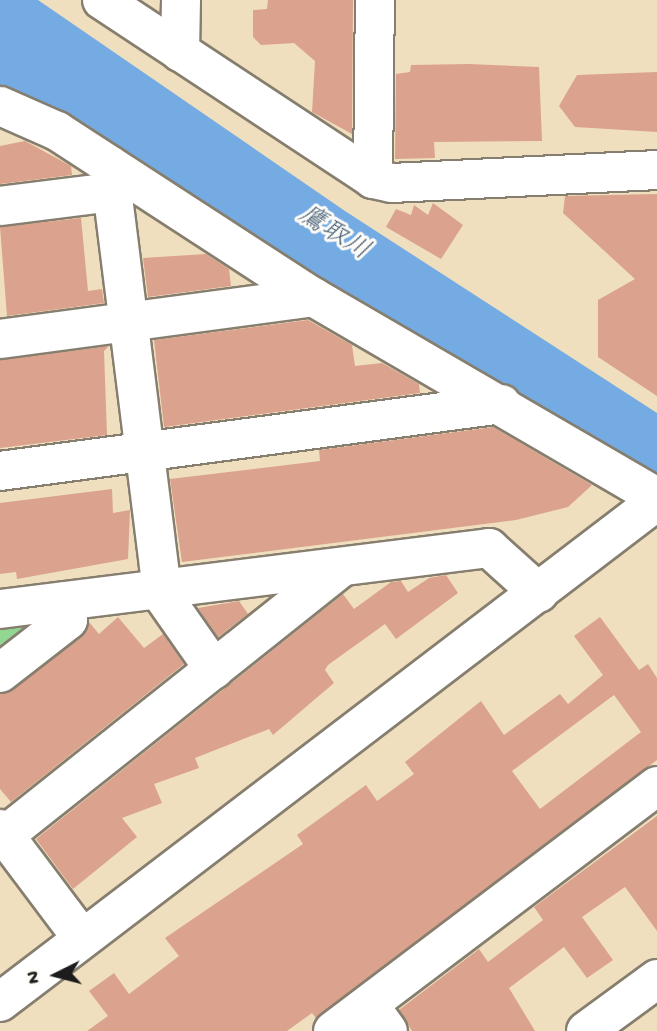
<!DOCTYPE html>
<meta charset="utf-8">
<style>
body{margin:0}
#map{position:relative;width:657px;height:1031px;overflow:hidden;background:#efdfbf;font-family:"Gochi Hand","Klee One",sans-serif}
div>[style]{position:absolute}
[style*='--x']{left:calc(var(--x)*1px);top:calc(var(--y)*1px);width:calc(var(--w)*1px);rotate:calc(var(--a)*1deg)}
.green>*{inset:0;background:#91d791}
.water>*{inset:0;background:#75abe3}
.building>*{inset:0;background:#dba28e}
.roads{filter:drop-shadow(2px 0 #867e6e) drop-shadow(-2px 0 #867e6e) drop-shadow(0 2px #867e6e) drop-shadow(0 -2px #867e6e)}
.minor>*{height:38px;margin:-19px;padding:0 19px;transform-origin:19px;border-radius:19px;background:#fff}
span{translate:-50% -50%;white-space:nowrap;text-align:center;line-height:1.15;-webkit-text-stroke:6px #fdfcf7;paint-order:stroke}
.water-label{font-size:26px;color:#445c76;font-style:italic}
.north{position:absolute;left:21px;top:940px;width:70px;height:70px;-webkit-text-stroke:5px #fdfcf7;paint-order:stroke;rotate:264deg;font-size:19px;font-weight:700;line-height:28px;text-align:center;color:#1c1c1c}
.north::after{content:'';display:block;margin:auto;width:24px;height:32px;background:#1c1c1c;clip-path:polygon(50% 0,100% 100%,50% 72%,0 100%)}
</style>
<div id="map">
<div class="green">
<div style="clip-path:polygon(64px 601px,0 657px,0 609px)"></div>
</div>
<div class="water">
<div style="clip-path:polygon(0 0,38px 0,345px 211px,657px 413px,657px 482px,0 90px)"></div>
</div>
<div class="building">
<div style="clip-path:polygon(268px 0,353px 0,352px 134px,312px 112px,315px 61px,294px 43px,261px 45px,253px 37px,253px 10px,267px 9px)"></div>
<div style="clip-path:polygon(469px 64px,539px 67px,542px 141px,434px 142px,435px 158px,395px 159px,396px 74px,410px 72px,411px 65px)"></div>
<div style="clip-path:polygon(657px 72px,657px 132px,575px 127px,559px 106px,577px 75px)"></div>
<div style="clip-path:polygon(25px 141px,71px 166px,72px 175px,0 184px,0 146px)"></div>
<div style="clip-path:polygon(657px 194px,657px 396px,598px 357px,598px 300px,635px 279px,563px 213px,565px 196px)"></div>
<div style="clip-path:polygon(433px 203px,463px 225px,441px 259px,386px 227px,396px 209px,411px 215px,414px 205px,428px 215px)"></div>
<div style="clip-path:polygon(81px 218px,88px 291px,102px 289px,104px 303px,7px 316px,0 227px)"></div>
<div style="clip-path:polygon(206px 254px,229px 269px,231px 286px,148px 297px,143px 258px)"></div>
<div style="clip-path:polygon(308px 320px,352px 345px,355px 366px,382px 363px,419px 384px,420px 393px,164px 427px,154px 340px)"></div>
<div style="clip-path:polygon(109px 346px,104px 351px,107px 435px,0 448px,0 360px)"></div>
<div style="clip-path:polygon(493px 427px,592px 485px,568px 507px,516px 520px,182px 562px,170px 479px,320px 461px,319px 450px)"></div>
<div style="clip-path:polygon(112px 489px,113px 513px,130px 510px,128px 559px,17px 579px,16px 572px,0 574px,0 503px)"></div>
<div style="clip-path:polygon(446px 575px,458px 593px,396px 639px,385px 624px,328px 665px,325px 670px,334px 683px,273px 735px,269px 729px,195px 758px,199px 768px,154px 784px,162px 803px,122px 818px,137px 837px,73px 889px,36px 839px,343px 594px,354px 609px,391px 582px,401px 581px,408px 592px,429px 578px)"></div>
<div style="clip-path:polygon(239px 601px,248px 614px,218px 637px,198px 608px)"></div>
<div style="clip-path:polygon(118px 617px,144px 648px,163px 634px,184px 664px,11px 802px,0 789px,0 694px,81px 637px,89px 622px,99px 634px)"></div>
<div style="clip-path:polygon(evenodd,600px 617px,639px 670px,648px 664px,657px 678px,657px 760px,316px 1018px,312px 1013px,287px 1031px,87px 1031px,108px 1016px,89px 991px,114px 973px,129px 994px,179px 956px,165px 938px,303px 844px,297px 835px,366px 785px,377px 801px,414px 774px,405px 762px,481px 701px,504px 735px,560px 694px,568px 704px,603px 675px,574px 636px,600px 617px,614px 695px,641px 732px,540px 809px,512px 771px,614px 695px)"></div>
<div style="clip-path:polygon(657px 816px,657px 931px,625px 887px,582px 917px,613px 960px,587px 978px,564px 947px,509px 988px,535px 1031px,412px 1031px,399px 1010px,479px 949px,488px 962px,543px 920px,534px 907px)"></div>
</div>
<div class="roads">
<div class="minor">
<div style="--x:102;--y:0;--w:325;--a:33.4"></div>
<div style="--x:373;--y:179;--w:19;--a:12"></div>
<div style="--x:392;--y:183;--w:265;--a:-2.8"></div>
<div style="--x:180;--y:52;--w:52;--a:-88.9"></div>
<div style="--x:0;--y:106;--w:62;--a:23.7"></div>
<div style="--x:57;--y:131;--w:305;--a:33"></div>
<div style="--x:313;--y:297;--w:398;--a:30.2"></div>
<div style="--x:109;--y:165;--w:427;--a:82.9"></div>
<div style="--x:373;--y:179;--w:179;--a:-89.4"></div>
<div style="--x:0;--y:206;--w:113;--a:-7.1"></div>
<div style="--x:0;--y:339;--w:316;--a:-7.6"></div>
<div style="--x:0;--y:471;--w:506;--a:-7.6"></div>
<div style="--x:158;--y:589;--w:98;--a:55"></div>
<div style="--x:0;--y:609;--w:493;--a:-7.1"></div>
<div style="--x:489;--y:548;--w:67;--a:42"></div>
<div style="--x:0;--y:673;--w:86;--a:-37.9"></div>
<div style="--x:68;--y:620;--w:19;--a:-102"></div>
<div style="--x:0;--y:829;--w:135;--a:53.1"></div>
<div style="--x:0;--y:839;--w:433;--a:-38.5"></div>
<div style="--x:0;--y:1002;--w:826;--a:-37.33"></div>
<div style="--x:369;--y:1005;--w:32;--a:54"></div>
<div style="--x:333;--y:1031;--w:406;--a:-37.1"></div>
<div style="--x:586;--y:1031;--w:88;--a:-36.2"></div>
</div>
</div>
<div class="water-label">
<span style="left:333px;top:235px;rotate:32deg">鷹取川</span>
</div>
<div class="north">N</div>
</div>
